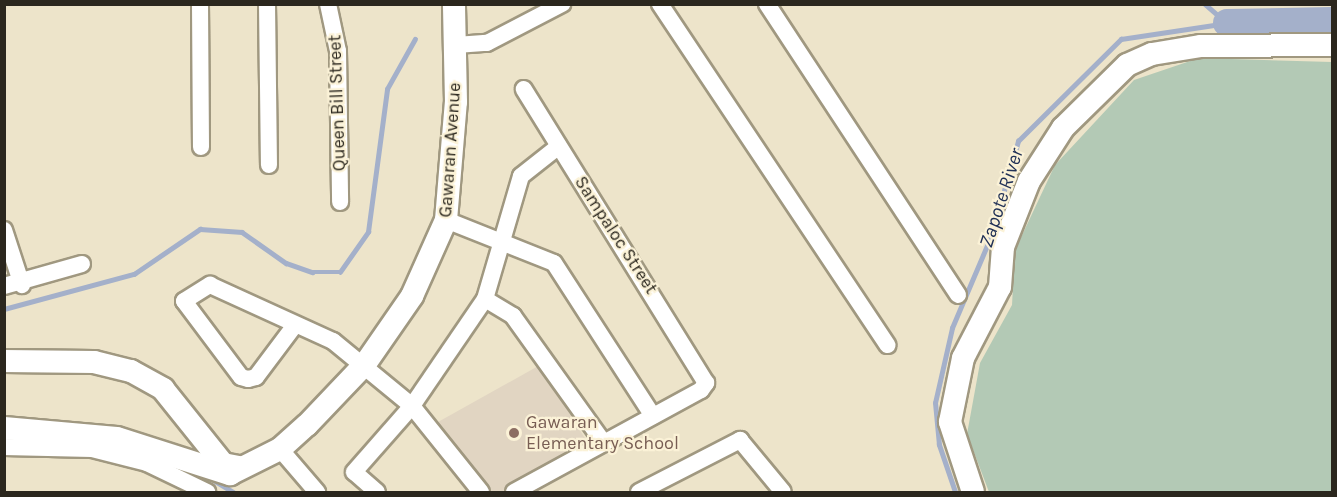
<!DOCTYPE html>
<style>
body{margin:0}
#map{position:relative;width:1337px;height:497px;overflow:hidden;background:#ede4ca;font-family:Karla,sans-serif}
div>[style]{position:absolute}
[style*='--x']{left:calc(var(--x)*1px);top:calc(var(--y)*1px);width:calc(var(--w)*1px);rotate:calc(var(--a)*1deg)}
.education>*{inset:0;background:#e1d5c2}
.green>*{inset:0;background:#b3c9b5}
.stream>*{height:4.5px;margin:-2.25px;padding:0 2.25px;transform-origin:2.25px;border-radius:2.25px;background:#a4b0ca}
.river>*{height:28px;margin:-14px;padding:0 14px;transform-origin:14px;border-radius:14px;background:#a4b0ca}
.roads{filter:drop-shadow(2px 0 #a09880) drop-shadow(-2px 0 #a09880) drop-shadow(0 2px #a09880) drop-shadow(0 -2px #a09880)}
.street>*{height:16px;margin:-8px;padding:0 8px;transform-origin:8px;border-radius:8px;background:#fff}
.secondary>*{height:22px;margin:-11px;padding:0 11px;transform-origin:11px;border-radius:11px;background:#fff}
.dots>*{width:16px;height:16px;translate:-50% -50%;box-sizing:border-box;border:3px solid #fbf2d7;border-radius:50%}
span{translate:-50% -50%;white-space:nowrap;text-align:center;line-height:1.15;-webkit-text-stroke:4.5px #fbf2d7;paint-order:stroke}
.street-label{font-size:18px;color:#2b271e}
.education-label{font-size:18px;color:#785e54}
.left{translate:0 -50%;text-align:left}
.water-label{font-size:20px;color:#223257;font-style:italic}
.frame{position:absolute;inset:0;border:6px solid #2b271e;pointer-events:none}
</style>
<div id="map">
<div class="education">
<div style="clip-path:polygon(540px 365px,589px 445px,503px 492px,490px 492px,438px 422px)"></div>
</div>
<div class="green">
<div style="clip-path:polygon(1199px 58px,1332px 62px,1332px 492px,989px 492px,967px 434px,980px 363px,1012px 305px,1015px 250px,1055px 165px,1134px 80px)"></div>
</div>
<div class="stream">
<div style="--x:1205;--y:4;--w:28;--a:41"></div>
<div style="--x:4;--y:309;--w:135;--a:-15.1"></div>
<div style="--x:134;--y:274;--w:80;--a:-34.3"></div>
<div style="--x:200;--y:229;--w:42;--a:4.1"></div>
<div style="--x:242;--y:232;--w:54;--a:35.2"></div>
<div style="--x:286;--y:263;--w:28;--a:19"></div>
<div style="--x:312;--y:272;--w:28;--a:0"></div>
<div style="--x:340;--y:272;--w:49;--a:-55"></div>
<div style="--x:368;--y:232;--w:144;--a:-82.4"></div>
<div style="--x:387;--y:89;--w:57;--a:-60.8"></div>
<div style="--x:210;--y:478;--w:27;--a:31"></div>
<div style="--x:955;--y:492;--w:50;--a:-108.8"></div>
<div style="--x:939;--y:445;--w:42;--a:-95.4"></div>
<div style="--x:935;--y:403;--w:77;--a:-77.2"></div>
<div style="--x:952;--y:328;--w:100;--a:-67"></div>
<div style="--x:991;--y:236;--w:99;--a:-74.1"></div>
<div style="--x:1018;--y:141;--w:145;--a:-44.7"></div>
<div style="--x:1121;--y:39;--w:107;--a:-8.6"></div>
</div>
<div class="river">
<div style="--x:1227;--y:23;--w:105;--a:-1.1"></div>
</div>
<div class="roads">
<div class="street">
<div style="--x:200;--y:4;--w:143;--a:89.6"></div>
<div style="--x:267;--y:4;--w:161;--a:89.3"></div>
<div style="--x:328;--y:4;--w:48;--a:78"></div>
<div style="--x:338;--y:51;--w:151;--a:89.2"></div>
<div style="--x:660;--y:4;--w:410;--a:56.3"></div>
<div style="--x:767;--y:4;--w:348;--a:56.7"></div>
<div style="--x:456;--y:45;--w:31;--a:-4"></div>
<div style="--x:487;--y:43;--w:85;--a:-27.5"></div>
<div style="--x:446;--y:220;--w:116;--a:21.7"></div>
<div style="--x:554;--y:263;--w:182;--a:57.1"></div>
<div style="--x:4;--y:230;--w:58;--a:71.9"></div>
<div style="--x:4;--y:286;--w:81;--a:-15.8"></div>
<div style="--x:485;--y:299;--w:33;--a:31"></div>
<div style="--x:513;--y:316;--w:156;--a:54.4"></div>
<div style="--x:295;--y:325;--w:65;--a:126.9"></div>
<div style="--x:256;--y:377;--w:8;--a:166"></div>
<div style="--x:248;--y:379;--w:7;--a:-164"></div>
<div style="--x:241;--y:377;--w:95;--a:-126.9"></div>
<div style="--x:184;--y:301;--w:31;--a:-32"></div>
<div style="--x:210;--y:285;--w:135;--a:24.5"></div>
<div style="--x:333;--y:341;--w:102;--a:39.4"></div>
<div style="--x:412;--y:406;--w:110;--a:51.3"></div>
<div style="--x:4;--y:447;--w:88;--a:1.3"></div>
<div style="--x:92;--y:449;--w:57;--a:14.3"></div>
<div style="--x:147;--y:463;--w:67;--a:25.8"></div>
<div style="--x:280;--y:449;--w:57;--a:49.3"></div>
<div style="--x:377;--y:492;--w:30;--a:-139"></div>
<div style="--x:354;--y:472;--w:88;--a:-48.7"></div>
<div style="--x:412;--y:406;--w:130;--a:-55.7"></div>
<div style="--x:485;--y:299;--w:128;--a:-73.7"></div>
<div style="--x:521;--y:176;--w:48;--a:-38.3"></div>
<div style="--x:514;--y:492;--w:213;--a:-28.6"></div>
<div style="--x:701;--y:390;--w:9;--a:-54"></div>
<div style="--x:706;--y:383;--w:346;--a:-121.8"></div>
<div style="--x:639;--y:492;--w:114;--a:-27.2"></div>
<div style="--x:740;--y:440;--w:67;--a:50.4"></div>
</div>
<div class="secondary">
<div style="--x:4;--y:361;--w:90;--a:0.6"></div>
<div style="--x:94;--y:362;--w:38;--a:14"></div>
<div style="--x:131;--y:371;--w:37;--a:29"></div>
<div style="--x:163;--y:389;--w:96;--a:51.3"></div>
<div style="--x:223;--y:464;--w:16;--a:11"></div>
<div style="--x:4;--y:428;--w:113;--a:5.1"></div>
<div style="--x:117;--y:438;--w:119;--a:17.7"></div>
<div style="--x:230;--y:474;--w:56;--a:-26.6"></div>
<div style="--x:280;--y:449;--w:36;--a:-42"></div>
<div style="--x:307;--y:425;--w:84;--a:-46.4"></div>
<div style="--x:365;--y:364;--w:83;--a:-55.3"></div>
<div style="--x:412;--y:296;--w:83;--a:-65.9"></div>
<div style="--x:446;--y:220;--w:118;--a:-85.2"></div>
<div style="--x:456;--y:102;--w:98;--a:-91.2"></div>
<div style="--x:973;--y:492;--w:74;--a:-108.2"></div>
<div style="--x:950;--y:422;--w:65;--a:-78.5"></div>
<div style="--x:963;--y:358;--w:80;--a:-62.5"></div>
<div style="--x:1000;--y:287;--w:40;--a:-85.7"></div>
<div style="--x:1003;--y:247;--w:71;--a:-68.5"></div>
<div style="--x:1029;--y:181;--w:63;--a:-57.3"></div>
<div style="--x:1063;--y:128;--w:90;--a:-44.5"></div>
<div style="--x:1127;--y:65;--w:27;--a:-24"></div>
<div style="--x:1152;--y:54;--w:50;--a:-9.3"></div>
<div style="--x:1201;--y:46;--w:131;--a:-0.4"></div>
</div>
</div>
<div class="dots">
<div style="left:514px;top:433px;background:#8d6e63"></div>
</div>
<div class="street-label">
<span style="left:337px;top:103px;rotate:-92deg">Queen Bill Street</span>
<span style="left:450px;top:150px;rotate:-86deg">Gawaran Avenue</span>
<span style="left:616px;top:235px;rotate:57deg">Sampaloc Street</span>
</div>
<div class="education-label">
<span class="left" style="left:526px;top:433px">Gawaran<br>Elementary School</span>
</div>
<div class="water-label">
<span style="left:1001px;top:198px;rotate:-72deg">Zapote River</span>
</div>
<div class="frame"></div>
</div>
